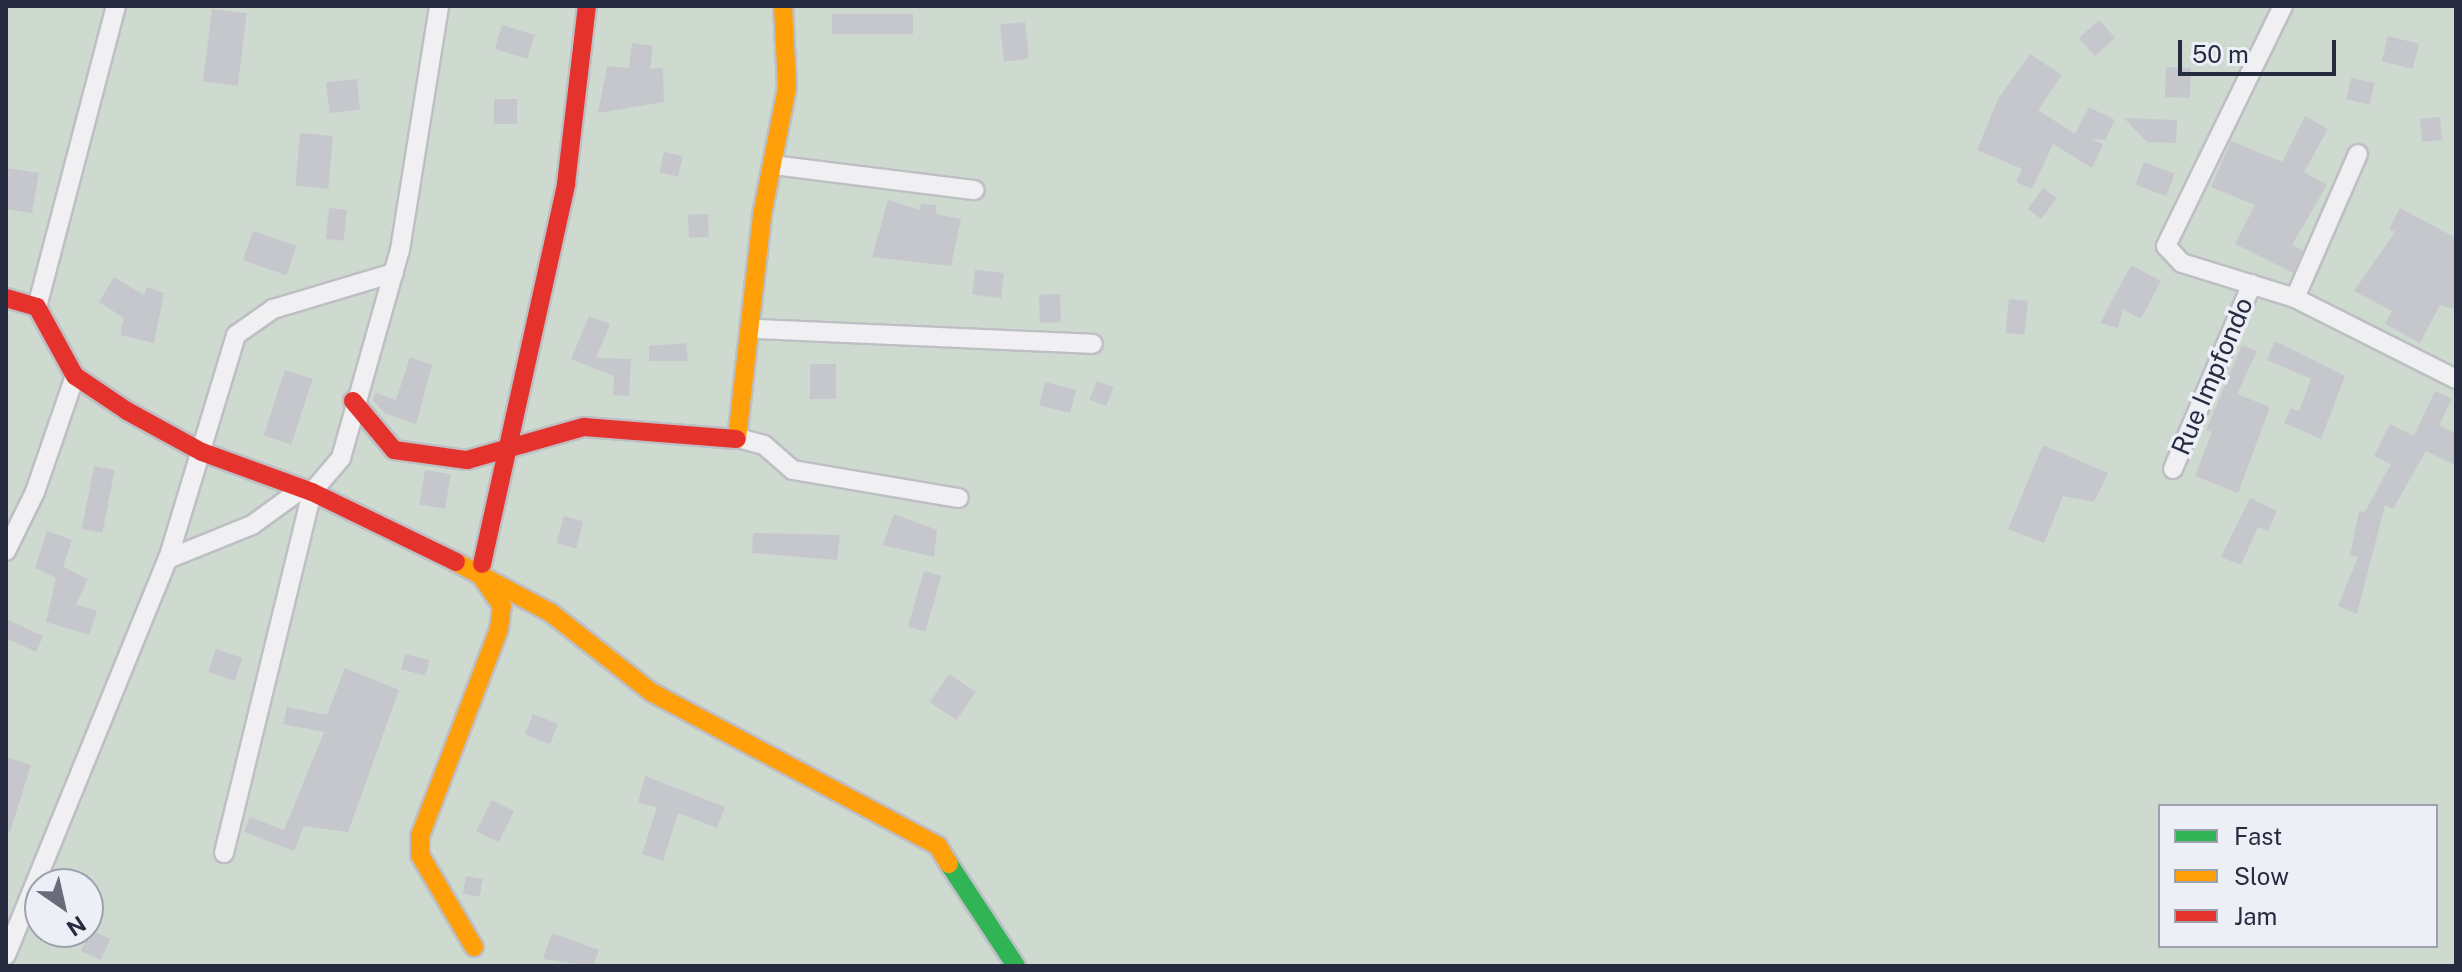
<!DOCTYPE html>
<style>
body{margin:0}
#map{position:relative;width:2462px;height:972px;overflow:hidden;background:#e0e1e6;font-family:"Public Sans",sans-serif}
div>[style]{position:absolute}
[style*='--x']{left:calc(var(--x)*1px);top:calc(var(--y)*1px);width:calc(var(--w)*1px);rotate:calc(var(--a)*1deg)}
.green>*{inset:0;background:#ced9d0}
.building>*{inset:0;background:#c6c7cd;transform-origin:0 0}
.roads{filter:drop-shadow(2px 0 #bebfc4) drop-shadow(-2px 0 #bebfc4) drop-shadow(0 2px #bebfc4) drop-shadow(0 -2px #bebfc4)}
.street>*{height:18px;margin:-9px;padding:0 9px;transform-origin:9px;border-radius:9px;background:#f0f0f2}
.fast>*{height:18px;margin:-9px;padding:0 9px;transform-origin:9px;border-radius:9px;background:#30b455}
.slow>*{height:18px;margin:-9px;padding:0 9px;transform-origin:9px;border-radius:9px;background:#ff9f0a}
.jam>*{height:18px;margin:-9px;padding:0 9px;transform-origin:9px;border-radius:9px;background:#e5322d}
span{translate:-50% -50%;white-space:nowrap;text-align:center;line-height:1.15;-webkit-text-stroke:7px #edeff6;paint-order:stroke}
.street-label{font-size:26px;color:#262b40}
.frame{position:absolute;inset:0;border:8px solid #262b40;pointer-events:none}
.legend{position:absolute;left:2158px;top:804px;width:280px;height:144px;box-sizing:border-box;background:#edeff6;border:2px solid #9da1ad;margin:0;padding:10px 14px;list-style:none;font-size:24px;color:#262b40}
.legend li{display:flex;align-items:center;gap:16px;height:40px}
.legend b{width:40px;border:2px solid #9da1ad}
.north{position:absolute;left:24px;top:868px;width:80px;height:80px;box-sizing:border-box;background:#edeff6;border:2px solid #9da1ad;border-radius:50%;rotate:146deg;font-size:22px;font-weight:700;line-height:32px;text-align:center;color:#262b40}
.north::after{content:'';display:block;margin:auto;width:28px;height:36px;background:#676b7a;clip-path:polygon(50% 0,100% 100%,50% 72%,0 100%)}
.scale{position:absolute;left:2178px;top:40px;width:158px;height:36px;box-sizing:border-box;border:4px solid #262b40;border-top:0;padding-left:10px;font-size:24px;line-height:28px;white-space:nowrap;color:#262b40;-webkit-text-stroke:6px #edeff6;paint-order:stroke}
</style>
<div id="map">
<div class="green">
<div style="clip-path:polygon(evenodd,6px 6px,2456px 6px,2456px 966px,6px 966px,6px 6px,2160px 806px,2436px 806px,2436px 946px,2160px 946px,2160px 806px,6px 6px,40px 884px,88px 884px,88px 932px,40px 932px,40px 884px)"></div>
</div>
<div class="building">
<div style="left:212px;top:9px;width:35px;height:73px;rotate:7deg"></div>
<div style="left:913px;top:14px;width:20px;height:81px;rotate:90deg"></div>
<div style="left:2099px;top:20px;width:24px;height:27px;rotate:48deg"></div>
<div style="left:1025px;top:22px;width:37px;height:25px;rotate:84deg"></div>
<div style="left:502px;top:25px;width:34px;height:25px;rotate:17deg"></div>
<div style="left:2388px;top:36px;width:32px;height:26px;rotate:14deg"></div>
<div style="clip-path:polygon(632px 43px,653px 46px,650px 69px,663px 68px,664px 102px,598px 113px,607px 66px,629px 68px)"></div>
<div style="clip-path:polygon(2030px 54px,2062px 75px,2038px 110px,2075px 134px,2089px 107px,2115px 120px,2105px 140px,2092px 139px,2103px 144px,2092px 168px,2053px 144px,2032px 189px,2016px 182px,2022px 169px,1977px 150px,1998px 99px)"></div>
<div style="left:2166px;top:67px;width:25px;height:30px;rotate:2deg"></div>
<div style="left:2351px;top:78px;width:24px;height:22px;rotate:12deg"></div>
<div style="left:357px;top:79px;width:31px;height:31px;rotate:84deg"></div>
<div style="left:494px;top:99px;width:23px;height:25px"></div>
<div style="clip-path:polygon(2305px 116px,2328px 129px,2304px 172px,2327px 185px,2292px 245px,2303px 250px,2293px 273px,2235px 244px,2255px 205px,2211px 187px,2231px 141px,2282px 162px)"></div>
<div style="left:2440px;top:117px;width:23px;height:20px;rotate:85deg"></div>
<div style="clip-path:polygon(2124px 118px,2177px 120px,2176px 143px,2147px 142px)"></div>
<div style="left:300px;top:133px;width:33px;height:53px;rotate:5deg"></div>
<div style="left:664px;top:152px;width:19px;height:21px;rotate:12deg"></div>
<div style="left:2144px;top:162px;width:33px;height:24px;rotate:21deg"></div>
<div style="clip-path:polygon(7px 168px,39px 173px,32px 213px,6px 209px)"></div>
<div style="left:2043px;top:188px;width:17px;height:26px;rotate:36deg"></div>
<div style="clip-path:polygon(888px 200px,920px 210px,921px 204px,936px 205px,936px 214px,961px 219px,951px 266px,872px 257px)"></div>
<div style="left:329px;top:208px;width:18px;height:31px;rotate:6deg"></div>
<div style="clip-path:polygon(2400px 208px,2456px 238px,2456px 310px,2440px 305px,2420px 343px,2385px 324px,2392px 311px,2354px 291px,2395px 232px,2389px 229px)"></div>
<div style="left:708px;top:214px;width:23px;height:20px;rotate:88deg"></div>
<div style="left:253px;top:231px;width:46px;height:31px;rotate:19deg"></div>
<div style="clip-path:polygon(2131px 265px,2161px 281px,2141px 319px,2123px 309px,2118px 328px,2100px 323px)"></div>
<div style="left:975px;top:270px;width:29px;height:25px;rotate:6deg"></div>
<div style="clip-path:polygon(114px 277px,144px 295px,147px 287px,164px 293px,154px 343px,120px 335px,124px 318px,99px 302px)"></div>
<div style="left:1060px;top:294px;width:28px;height:21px;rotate:88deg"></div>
<div style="left:2009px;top:299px;width:19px;height:34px;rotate:6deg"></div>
<div style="clip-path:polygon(589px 316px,610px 324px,596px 358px,631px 359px,629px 396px,613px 395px,614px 376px,571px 359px)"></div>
<div style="clip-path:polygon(2275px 341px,2345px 376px,2321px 439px,2284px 423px,2291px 408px,2299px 411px,2311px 379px,2267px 360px)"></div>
<div style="clip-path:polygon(686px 343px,688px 361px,649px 361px,649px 346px)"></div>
<div style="clip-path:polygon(2242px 345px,2257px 351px,2237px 394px,2270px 407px,2238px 493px,2195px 476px,2212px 432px,2206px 430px)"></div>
<div style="clip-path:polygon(410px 357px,432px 365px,416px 424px,384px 413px,373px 400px,376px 393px,396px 400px)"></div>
<div style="left:810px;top:364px;width:26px;height:35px"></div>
<div style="left:285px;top:370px;width:29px;height:69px;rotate:18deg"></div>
<div style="left:1097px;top:381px;width:18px;height:20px;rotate:22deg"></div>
<div style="left:1045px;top:382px;width:32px;height:24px;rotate:14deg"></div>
<div style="clip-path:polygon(2435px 391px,2452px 399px,2439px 425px,2456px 434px,2456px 466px,2426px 451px,2393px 509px,2385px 505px,2357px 614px,2338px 606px,2358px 557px,2350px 556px,2359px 511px,2365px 512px,2391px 464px,2374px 456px,2390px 424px,2414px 436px)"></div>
<div style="clip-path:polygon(2043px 445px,2108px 473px,2094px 502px,2063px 496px,2044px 543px,2008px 529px)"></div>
<div style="left:94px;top:466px;width:21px;height:64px;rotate:11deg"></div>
<div style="left:425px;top:470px;width:26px;height:35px;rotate:9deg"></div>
<div style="clip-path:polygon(2250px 498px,2277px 511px,2268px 531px,2258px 527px,2241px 565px,2221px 557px)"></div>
<div style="clip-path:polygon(894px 514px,937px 530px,934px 557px,883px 545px)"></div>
<div style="left:564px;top:516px;width:20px;height:28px;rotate:15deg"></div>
<div style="clip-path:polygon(47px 531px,72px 540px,63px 567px,88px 579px,76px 604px,97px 611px,89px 635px,46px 622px,56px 578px,35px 568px)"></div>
<div style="clip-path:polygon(753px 533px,840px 535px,837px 560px,752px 553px)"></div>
<div style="left:924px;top:571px;width:18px;height:58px;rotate:16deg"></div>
<div style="clip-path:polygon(6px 619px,43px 636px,36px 652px,6px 638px)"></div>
<div style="left:216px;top:649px;width:28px;height:24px;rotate:19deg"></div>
<div style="left:405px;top:654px;width:25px;height:16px;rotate:14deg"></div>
<div style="clip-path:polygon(345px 668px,399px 690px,348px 832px,304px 826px,294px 851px,244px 832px,250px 817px,284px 830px,324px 732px,283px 724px,287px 707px,327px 715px)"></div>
<div style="left:949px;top:674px;width:32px;height:34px;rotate:34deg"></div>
<div style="left:533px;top:714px;width:27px;height:22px;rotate:22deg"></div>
<div style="clip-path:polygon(6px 757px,31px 765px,10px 832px,6px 831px)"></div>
<div style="clip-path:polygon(645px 776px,725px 807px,717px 828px,678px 813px,663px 861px,642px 854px,657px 807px,638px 803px)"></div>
<div style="left:492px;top:800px;width:25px;height:35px;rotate:27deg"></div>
<div style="left:466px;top:876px;width:17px;height:18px;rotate:10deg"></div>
<div style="left:90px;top:930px;width:22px;height:23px;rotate:24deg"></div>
<div style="clip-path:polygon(552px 933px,599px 950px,593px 966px,543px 959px)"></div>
</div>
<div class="roads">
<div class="street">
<div style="--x:2283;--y:6;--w:267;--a:116"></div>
<div style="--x:2166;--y:246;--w:23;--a:47"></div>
<div style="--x:2182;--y:263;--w:118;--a:17.2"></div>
<div style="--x:2295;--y:298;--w:180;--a:26.7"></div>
<div style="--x:773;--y:165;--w:203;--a:7.1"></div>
<div style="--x:2295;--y:298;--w:157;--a:-66.4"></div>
<div style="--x:37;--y:307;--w:311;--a:-75.3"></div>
<div style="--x:755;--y:329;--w:338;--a:2.5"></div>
<div style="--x:742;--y:439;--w:23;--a:15"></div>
<div style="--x:764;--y:445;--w:38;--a:41"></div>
<div style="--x:793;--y:470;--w:168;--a:9.6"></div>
<div style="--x:2173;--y:469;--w:201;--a:-66.9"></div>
<div style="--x:6;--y:551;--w:66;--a:-63.8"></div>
<div style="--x:35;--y:492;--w:123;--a:-71"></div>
<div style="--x:168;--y:559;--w:91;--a:-22"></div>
<div style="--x:252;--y:525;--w:58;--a:-35.9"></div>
<div style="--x:224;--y:853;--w:372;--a:-76.3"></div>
<div style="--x:312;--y:492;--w:45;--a:-49.5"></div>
<div style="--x:341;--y:458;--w:216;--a:-74.2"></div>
<div style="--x:400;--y:250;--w:247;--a:-80.9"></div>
<div style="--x:6;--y:955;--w:428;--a:-67.8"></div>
<div style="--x:168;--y:559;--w:234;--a:-73.1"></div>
<div style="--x:236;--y:335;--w:45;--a:-35.1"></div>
<div style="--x:273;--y:309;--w:126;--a:-16.6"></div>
</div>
<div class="fast">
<div style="--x:949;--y:864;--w:122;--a:56.7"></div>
</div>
<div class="slow">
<div style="--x:737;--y:439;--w:225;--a:-83.6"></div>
<div style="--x:762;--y:215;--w:130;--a:-78.9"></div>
<div style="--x:787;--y:87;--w:81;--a:-92.8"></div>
<div style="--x:456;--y:562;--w:108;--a:28.2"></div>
<div style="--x:551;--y:613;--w:127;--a:38.3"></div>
<div style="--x:651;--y:692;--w:326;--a:28.2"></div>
<div style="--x:938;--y:846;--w:21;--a:59"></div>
<div style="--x:474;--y:947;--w:107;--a:-120.4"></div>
<div style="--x:420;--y:855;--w:19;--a:-90"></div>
<div style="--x:420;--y:836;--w:222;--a:-69.1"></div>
<div style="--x:499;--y:629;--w:23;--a:-83"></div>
<div style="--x:502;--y:606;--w:39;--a:-125"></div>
<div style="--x:480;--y:574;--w:10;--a:-79"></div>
</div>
<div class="jam">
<div style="--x:6;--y:298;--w:32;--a:16"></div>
<div style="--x:37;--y:307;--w:79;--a:61.2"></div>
<div style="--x:75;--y:376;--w:63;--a:33.9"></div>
<div style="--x:127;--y:411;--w:85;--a:28.7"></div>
<div style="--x:202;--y:452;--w:117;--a:20"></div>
<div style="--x:312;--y:492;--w:160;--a:25.9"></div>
<div style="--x:353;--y:401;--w:64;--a:50.1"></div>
<div style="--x:394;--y:450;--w:74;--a:7.8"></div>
<div style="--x:467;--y:460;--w:122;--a:-15.8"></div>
<div style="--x:584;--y:427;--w:153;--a:4.5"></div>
<div style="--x:482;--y:564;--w:389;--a:-77.5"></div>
<div style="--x:566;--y:184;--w:179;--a:-83.3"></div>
</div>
</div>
<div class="street-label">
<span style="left:2212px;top:376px;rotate:-67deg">Rue Impfondo</span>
</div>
<div class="frame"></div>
<ul class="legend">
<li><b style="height:10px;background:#30b455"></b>Fast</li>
<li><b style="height:10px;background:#ff9f0a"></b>Slow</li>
<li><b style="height:10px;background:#e5322d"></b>Jam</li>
</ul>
<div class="north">N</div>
<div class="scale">50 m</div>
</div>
